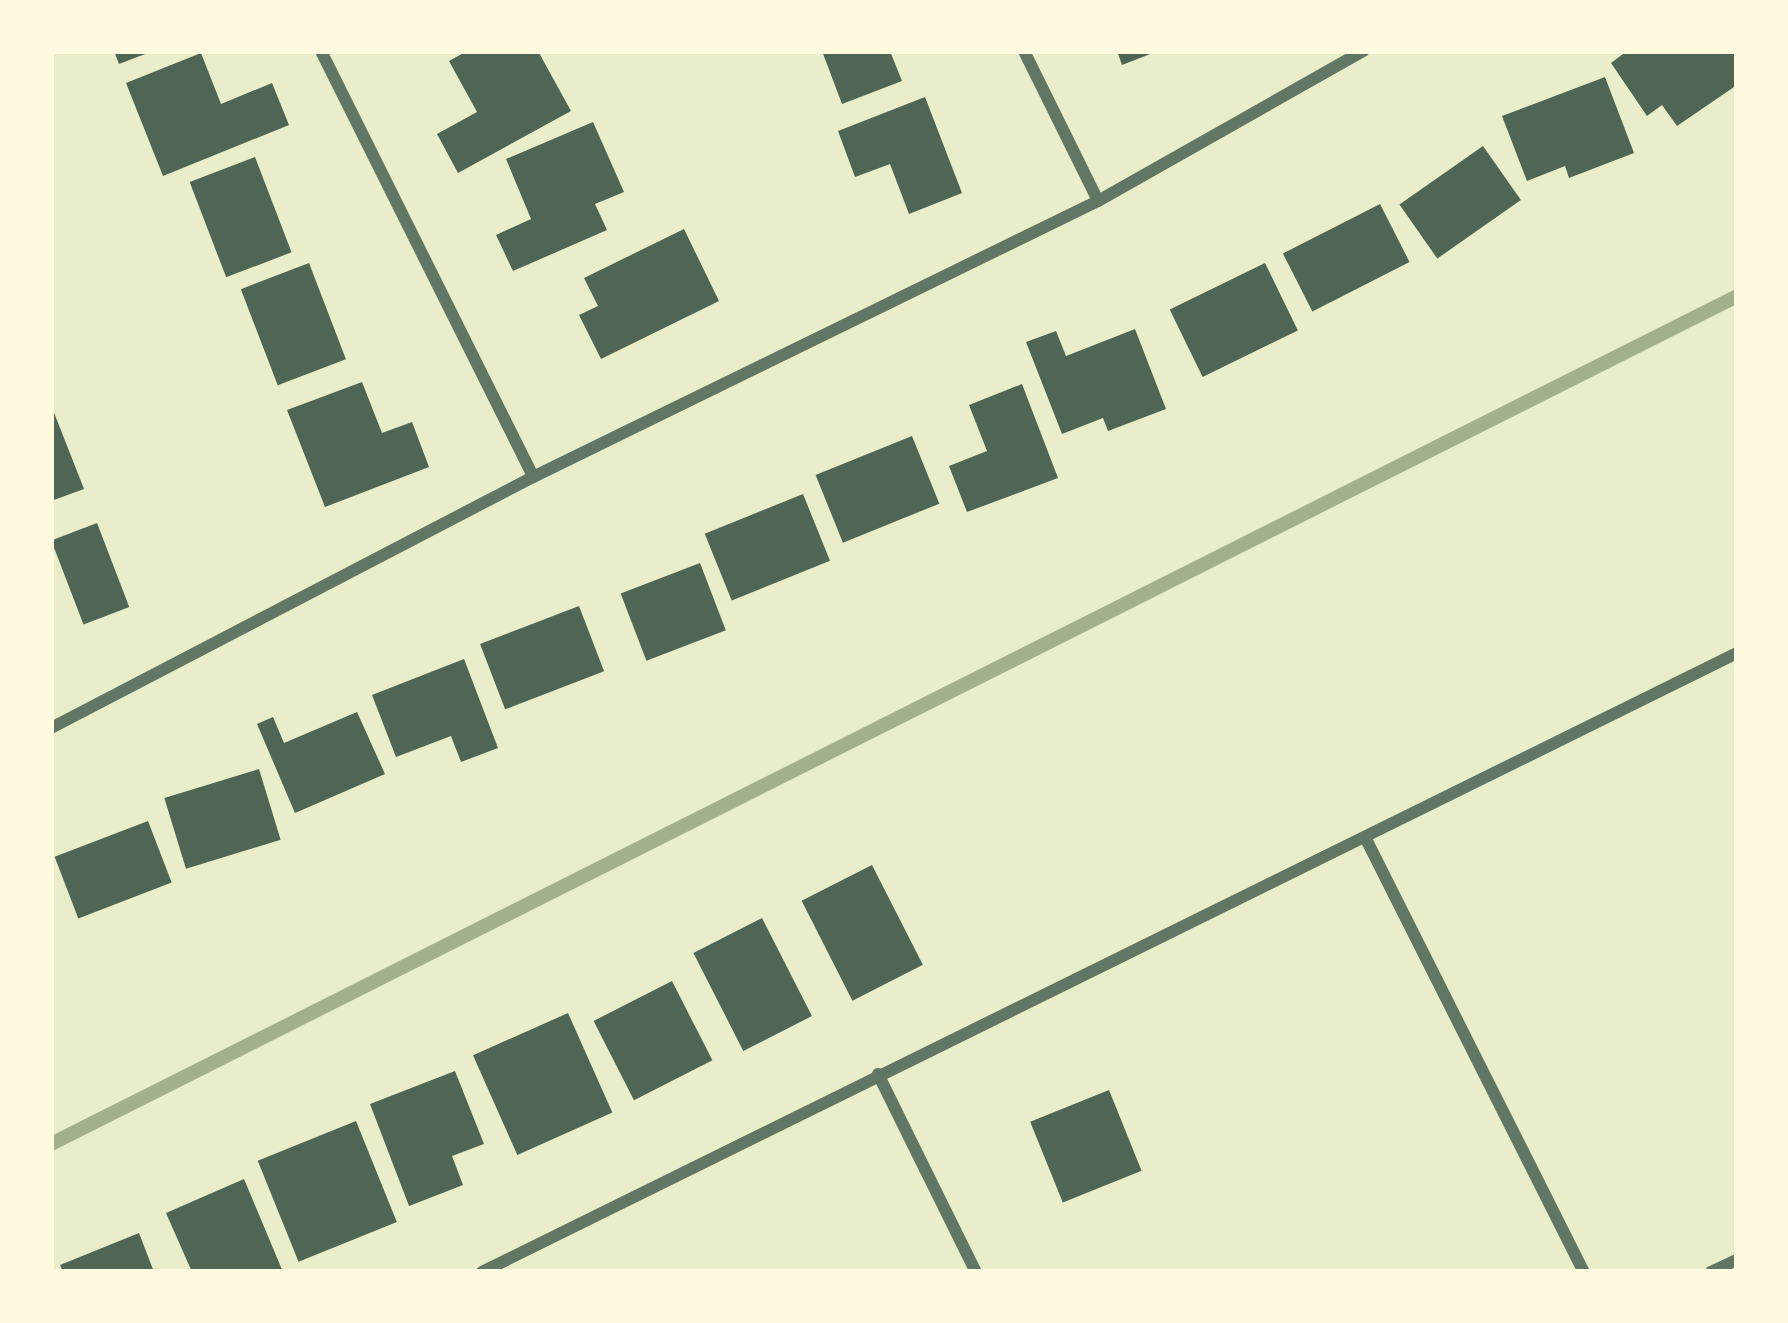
<!DOCTYPE html>
<style>
body{margin:0}
#map{position:relative;width:1788px;height:1323px;overflow:hidden;background:#e9edc9;font-family:"Open Sans",sans-serif}
div>[style]{position:absolute}
[style*='--x']{left:calc(var(--x)*1px);top:calc(var(--y)*1px);width:calc(var(--w)*1px);rotate:calc(var(--a)*1deg)}
.stream>*{height:14px;margin:-7px;padding:0 7px;transform-origin:7px;border-radius:7px;background:#a3b18a}
.building>*{inset:0;background:#4f6655;transform-origin:0 0}
.minor>*{height:12px;margin:-6px;padding:0 6px;transform-origin:6px;border-radius:6px;background:#617663}
span{translate:-50% -50%;white-space:nowrap;text-align:center;line-height:1.15;-webkit-text-stroke:10px #fefae0;paint-order:stroke}
.frame{position:absolute;inset:0;border:54px solid #fefae0;pointer-events:none}
</style>
<div id="map">
<div class="stream">
<div style="--x:51;--y:1144;--w:1887;--a:-26.7"></div>
</div>
<div class="building">
<div style="clip-path:polygon(114px 51px,153px 51px,119px 64px)"></div>
<div style="clip-path:polygon(467px 51px,538px 51px,571px 111px,458px 173px,437px 134px,477px 112px,449px 61px)"></div>
<div style="clip-path:polygon(822px 51px,890px 51px,902px 81px,842px 104px)"></div>
<div style="clip-path:polygon(1117px 51px,1158px 51px,1122px 65px)"></div>
<div style="clip-path:polygon(1627px 51px,1735px 51px,1737px 85px,1677px 126px,1662px 105px,1647px 116px,1611px 63px)"></div>
<div style="clip-path:polygon(201px 53px,221px 104px,272px 83px,289px 125px,163px 176px,126px 83px)"></div>
<div style="clip-path:polygon(1605px 77px,1634px 153px,1569px 178px,1565px 166px,1527px 181px,1502px 116px)"></div>
<div style="clip-path:polygon(925px 97px,962px 193px,909px 214px,890px 164px,855px 177px,838px 131px)"></div>
<div style="clip-path:polygon(593px 122px,624px 192px,595px 204px,607px 230px,513px 271px,496px 235px,531px 219px,506px 159px)"></div>
<div style="left:1483px;top:146px;width:66px;height:102px;rotate:55deg"></div>
<div style="left:255px;top:157px;width:102px;height:70px;rotate:69deg"></div>
<div style="left:1380px;top:204px;width:65px;height:109px;rotate:63deg"></div>
<div style="clip-path:polygon(684px 229px,719px 301px,601px 359px,579px 315px,598px 306px,584px 278px)"></div>
<div style="left:309px;top:263px;width:103px;height:73px;rotate:69deg"></div>
<div style="left:1265px;top:263px;width:75px;height:106px;rotate:64deg"></div>
<div style="clip-path:polygon(1135px 329px,1166px 409px,1108px 431px,1103px 418px,1062px 434px,1026px 342px,1056px 331px,1066px 356px)"></div>
<div style="clip-path:polygon(362px 382px,382px 433px,412px 422px,429px 467px,325px 507px,287px 410px)"></div>
<div style="clip-path:polygon(1022px 384px,1058px 478px,967px 512px,949px 466px,987px 451px,969px 405px)"></div>
<div style="clip-path:polygon(51px 405px,84px 489px,51px 501px)"></div>
<div style="left:912px;top:436px;width:73px;height:104px;rotate:68deg"></div>
<div style="left:803px;top:494px;width:72px;height:106px;rotate:68deg"></div>
<div style="left:97px;top:523px;width:90px;height:49px;rotate:69deg"></div>
<div style="left:700px;top:563px;width:72px;height:85px;rotate:69deg"></div>
<div style="left:579px;top:606px;width:70px;height:106px;rotate:69deg"></div>
<div style="clip-path:polygon(464px 659px,498px 748px,461px 762px,451px 736px,396px 757px,372px 695px)"></div>
<div style="clip-path:polygon(357px 712px,385px 774px,295px 813px,257px 724px,273px 717px,284px 743px)"></div>
<div style="left:259px;top:769px;width:74px;height:99px;rotate:73deg"></div>
<div style="left:148px;top:821px;width:66px;height:100px;rotate:69deg"></div>
<div style="left:872px;top:865px;width:112px;height:79px;rotate:63deg"></div>
<div style="left:762px;top:918px;width:110px;height:77px;rotate:63deg"></div>
<div style="left:672px;top:981px;width:89px;height:88px;rotate:63deg"></div>
<div style="left:568px;top:1013px;width:109px;height:104px;rotate:66deg"></div>
<div style="clip-path:polygon(455px 1071px,484px 1144px,452px 1156px,463px 1185px,409px 1206px,370px 1104px)"></div>
<div style="left:1109px;top:1090px;width:87px;height:85px;rotate:68deg"></div>
<div style="left:356px;top:1121px;width:109px;height:106px;rotate:68deg"></div>
<div style="clip-path:polygon(244px 1179px,283px 1272px,192px 1272px,166px 1213px)"></div>
<div style="clip-path:polygon(139px 1233px,154px 1272px,63px 1272px,60px 1265px)"></div>
</div>
<div class="minor">
<div style="--x:321;--y:51;--w:476;--a:63.5"></div>
<div style="--x:1024;--y:51;--w:167;--a:63.7"></div>
<div style="--x:51;--y:728;--w:543;--a:-27.51"></div>
<div style="--x:533;--y:477;--w:629;--a:-26.04"></div>
<div style="--x:1098;--y:201;--w:305;--a:-29.5"></div>
<div style="--x:1366;--y:839;--w:485;--a:63.3"></div>
<div style="--x:878;--y:1074;--w:221;--a:63.7"></div>
<div style="--x:482;--y:1272;--w:1399;--a:-26.25"></div>
<div style="--x:1711;--y:1272;--w:29;--a:-25"></div>
</div>
<div class="frame"></div>
</div>
